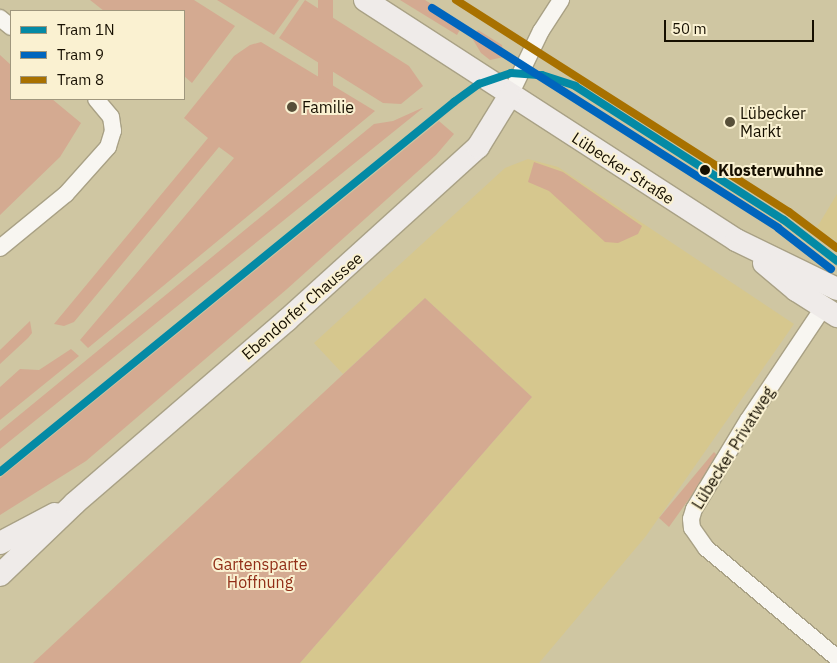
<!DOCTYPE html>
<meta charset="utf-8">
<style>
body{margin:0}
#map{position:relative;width:837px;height:663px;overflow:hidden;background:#cfc6a2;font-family:"IBM Plex Sans",sans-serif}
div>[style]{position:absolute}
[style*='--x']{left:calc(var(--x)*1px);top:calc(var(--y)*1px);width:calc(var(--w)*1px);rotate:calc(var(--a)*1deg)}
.built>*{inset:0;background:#d6c78e}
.green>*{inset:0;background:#d4aa91;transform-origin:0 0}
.roads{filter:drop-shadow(1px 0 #a9a185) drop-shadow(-1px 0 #a9a185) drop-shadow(0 1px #a9a185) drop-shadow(0 -1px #a9a185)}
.street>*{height:16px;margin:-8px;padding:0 8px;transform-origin:8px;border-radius:8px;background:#f8f6f1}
.secondary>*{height:22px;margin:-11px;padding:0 11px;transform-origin:11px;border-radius:11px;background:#efebe9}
.tram-1>*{height:8px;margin:-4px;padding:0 4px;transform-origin:4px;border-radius:4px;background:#048aa5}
.tram-2>*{height:8px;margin:-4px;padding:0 4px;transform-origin:4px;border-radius:4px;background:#0065bd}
.tram-3>*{height:8px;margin:-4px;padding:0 4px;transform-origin:4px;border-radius:4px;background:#a87100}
.dots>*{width:14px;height:14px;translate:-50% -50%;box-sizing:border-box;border:2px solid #faf1d1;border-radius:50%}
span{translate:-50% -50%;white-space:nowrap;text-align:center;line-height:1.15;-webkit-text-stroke:4px #faf1d1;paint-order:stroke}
.poi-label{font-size:16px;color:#160f00}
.left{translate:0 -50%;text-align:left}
.street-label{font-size:16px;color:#160f00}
.stop-label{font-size:16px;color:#160f00;font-weight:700}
.park-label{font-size:16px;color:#912e17}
.legend{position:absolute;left:10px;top:10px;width:175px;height:90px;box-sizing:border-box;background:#faf1d1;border:1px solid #9f977d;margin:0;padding:6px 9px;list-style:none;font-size:15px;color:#160f00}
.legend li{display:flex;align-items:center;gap:10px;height:25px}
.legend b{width:25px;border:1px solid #9f977d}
.scale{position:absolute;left:664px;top:20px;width:150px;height:22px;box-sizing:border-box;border:2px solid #160f00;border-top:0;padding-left:6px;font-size:15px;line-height:18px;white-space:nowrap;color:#160f00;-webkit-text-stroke:4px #faf1d1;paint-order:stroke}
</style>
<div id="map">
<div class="built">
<div style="clip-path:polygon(528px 159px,558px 167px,794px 324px,646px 536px,539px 663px,300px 663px,532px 397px,425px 298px,343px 374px,314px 343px,505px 168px)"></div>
<div style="clip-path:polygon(837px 194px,837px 241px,816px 229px)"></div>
</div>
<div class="green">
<div style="clip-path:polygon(90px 0,194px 0,235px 26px,192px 83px,184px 76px,184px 11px,104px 11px)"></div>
<div style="clip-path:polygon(217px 0,299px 0,274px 35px)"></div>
<div style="clip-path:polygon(305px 0,409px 66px,423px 86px,401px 104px,383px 103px,279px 38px)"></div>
<div style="left:318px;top:0;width:15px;height:136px"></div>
<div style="clip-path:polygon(400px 0,425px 0,463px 24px,457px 35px)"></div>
<div style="clip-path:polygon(478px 30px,502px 45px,504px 57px,490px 60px,481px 53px,472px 38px)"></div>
<div style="clip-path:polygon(261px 42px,375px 111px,88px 348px,80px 340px,234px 158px,219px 147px,74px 322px,64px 326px,54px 324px,208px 138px,184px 118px,234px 56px,250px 45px)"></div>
<div style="clip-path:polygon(0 55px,11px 65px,11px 99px,52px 99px,81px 123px,60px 157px,0 215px)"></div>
<div style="clip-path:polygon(422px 108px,423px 108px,0 449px,0 431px,374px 124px,393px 121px)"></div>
<div style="clip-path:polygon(439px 121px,454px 134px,436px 155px,287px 289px,86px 461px,0 515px,0 478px)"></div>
<div style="clip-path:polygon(534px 162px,563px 172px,642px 226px,638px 234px,618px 243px,605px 242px,549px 191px,528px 182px)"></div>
<div style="clip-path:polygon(425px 298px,532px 397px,300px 663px,33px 663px)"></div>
<div style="clip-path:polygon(30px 321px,32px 333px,28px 338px,0 364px,0 350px)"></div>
<div style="clip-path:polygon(71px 349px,79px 356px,0 420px,0 387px,20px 369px,39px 370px)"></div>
<div style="clip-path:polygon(714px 452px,719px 457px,669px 527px,659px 518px)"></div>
</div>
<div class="roads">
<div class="street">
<div style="--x:0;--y:18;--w:14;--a:39"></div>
<div style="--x:510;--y:95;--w:71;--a:-64.2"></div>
<div style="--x:541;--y:31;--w:37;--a:-57"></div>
<div style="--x:0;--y:248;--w:85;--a:-39.3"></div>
<div style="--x:66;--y:194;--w:63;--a:-48.2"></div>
<div style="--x:108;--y:147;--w:17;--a:-73"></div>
<div style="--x:113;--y:131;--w:14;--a:-98"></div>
<div style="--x:111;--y:117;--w:23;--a:-130"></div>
<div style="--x:823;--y:308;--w:135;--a:123.8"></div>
<div style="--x:748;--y:420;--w:104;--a:121.2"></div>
<div style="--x:694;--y:509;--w:10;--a:107"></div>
<div style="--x:691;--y:519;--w:9;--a:84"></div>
<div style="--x:692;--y:528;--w:24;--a:55"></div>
<div style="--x:706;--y:548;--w:171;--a:40"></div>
</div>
<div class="secondary">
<div style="--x:365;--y:0;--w:442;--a:32.9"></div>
<div style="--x:736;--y:240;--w:112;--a:25.9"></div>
<div style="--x:764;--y:263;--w:42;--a:40.2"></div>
<div style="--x:796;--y:290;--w:49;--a:32.4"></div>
<div style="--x:0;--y:543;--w:62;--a:-27.8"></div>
<div style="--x:0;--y:575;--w:104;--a:-43.8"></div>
<div style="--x:75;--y:503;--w:280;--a:-40.8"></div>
<div style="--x:287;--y:320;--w:258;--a:-42.2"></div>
<div style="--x:478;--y:147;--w:61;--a:-58.4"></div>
</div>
</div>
<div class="tram-1">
<div style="--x:0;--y:472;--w:586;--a:-39.18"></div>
<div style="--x:454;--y:102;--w:31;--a:-36"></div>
<div style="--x:479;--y:84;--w:34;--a:-19"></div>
<div style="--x:511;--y:73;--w:31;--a:4"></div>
<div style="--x:542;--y:75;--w:35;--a:18"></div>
<div style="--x:575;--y:86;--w:248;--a:32.7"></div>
<div style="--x:784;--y:220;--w:67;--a:37.7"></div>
</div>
<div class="tram-2">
<div style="--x:432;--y:8;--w:410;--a:32.4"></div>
<div style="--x:778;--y:228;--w:67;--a:37.7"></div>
</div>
<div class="tram-3">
<div style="--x:456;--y:0;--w:395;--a:32.5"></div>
<div style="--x:789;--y:212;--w:60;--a:36.9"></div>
</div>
<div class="dots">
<div style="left:292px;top:107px;background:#574f39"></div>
<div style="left:730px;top:122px;background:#574f39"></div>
<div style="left:705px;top:170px;background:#160f00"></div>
</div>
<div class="poi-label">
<span class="left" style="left:302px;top:107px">Familie</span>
<span class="left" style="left:740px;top:122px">Lübecker<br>Markt</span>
</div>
<div class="street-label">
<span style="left:623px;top:168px;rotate:33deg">Lübecker Straße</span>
<span style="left:302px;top:306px;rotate:-41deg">Ebendorfer Chaussee</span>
<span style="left:733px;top:448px;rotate:-58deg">Lübecker Privatweg</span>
</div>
<div class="stop-label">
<span class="left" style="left:718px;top:170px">Klosterwuhne</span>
</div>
<div class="park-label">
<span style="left:260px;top:573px">Gartensparte<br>Hoffnung</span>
</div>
<ul class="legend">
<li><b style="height:6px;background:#048aa5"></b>Tram 1N</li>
<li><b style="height:6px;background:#0065bd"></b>Tram 9</li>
<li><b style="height:6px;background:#a87100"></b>Tram 8</li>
</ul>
<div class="scale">50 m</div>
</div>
